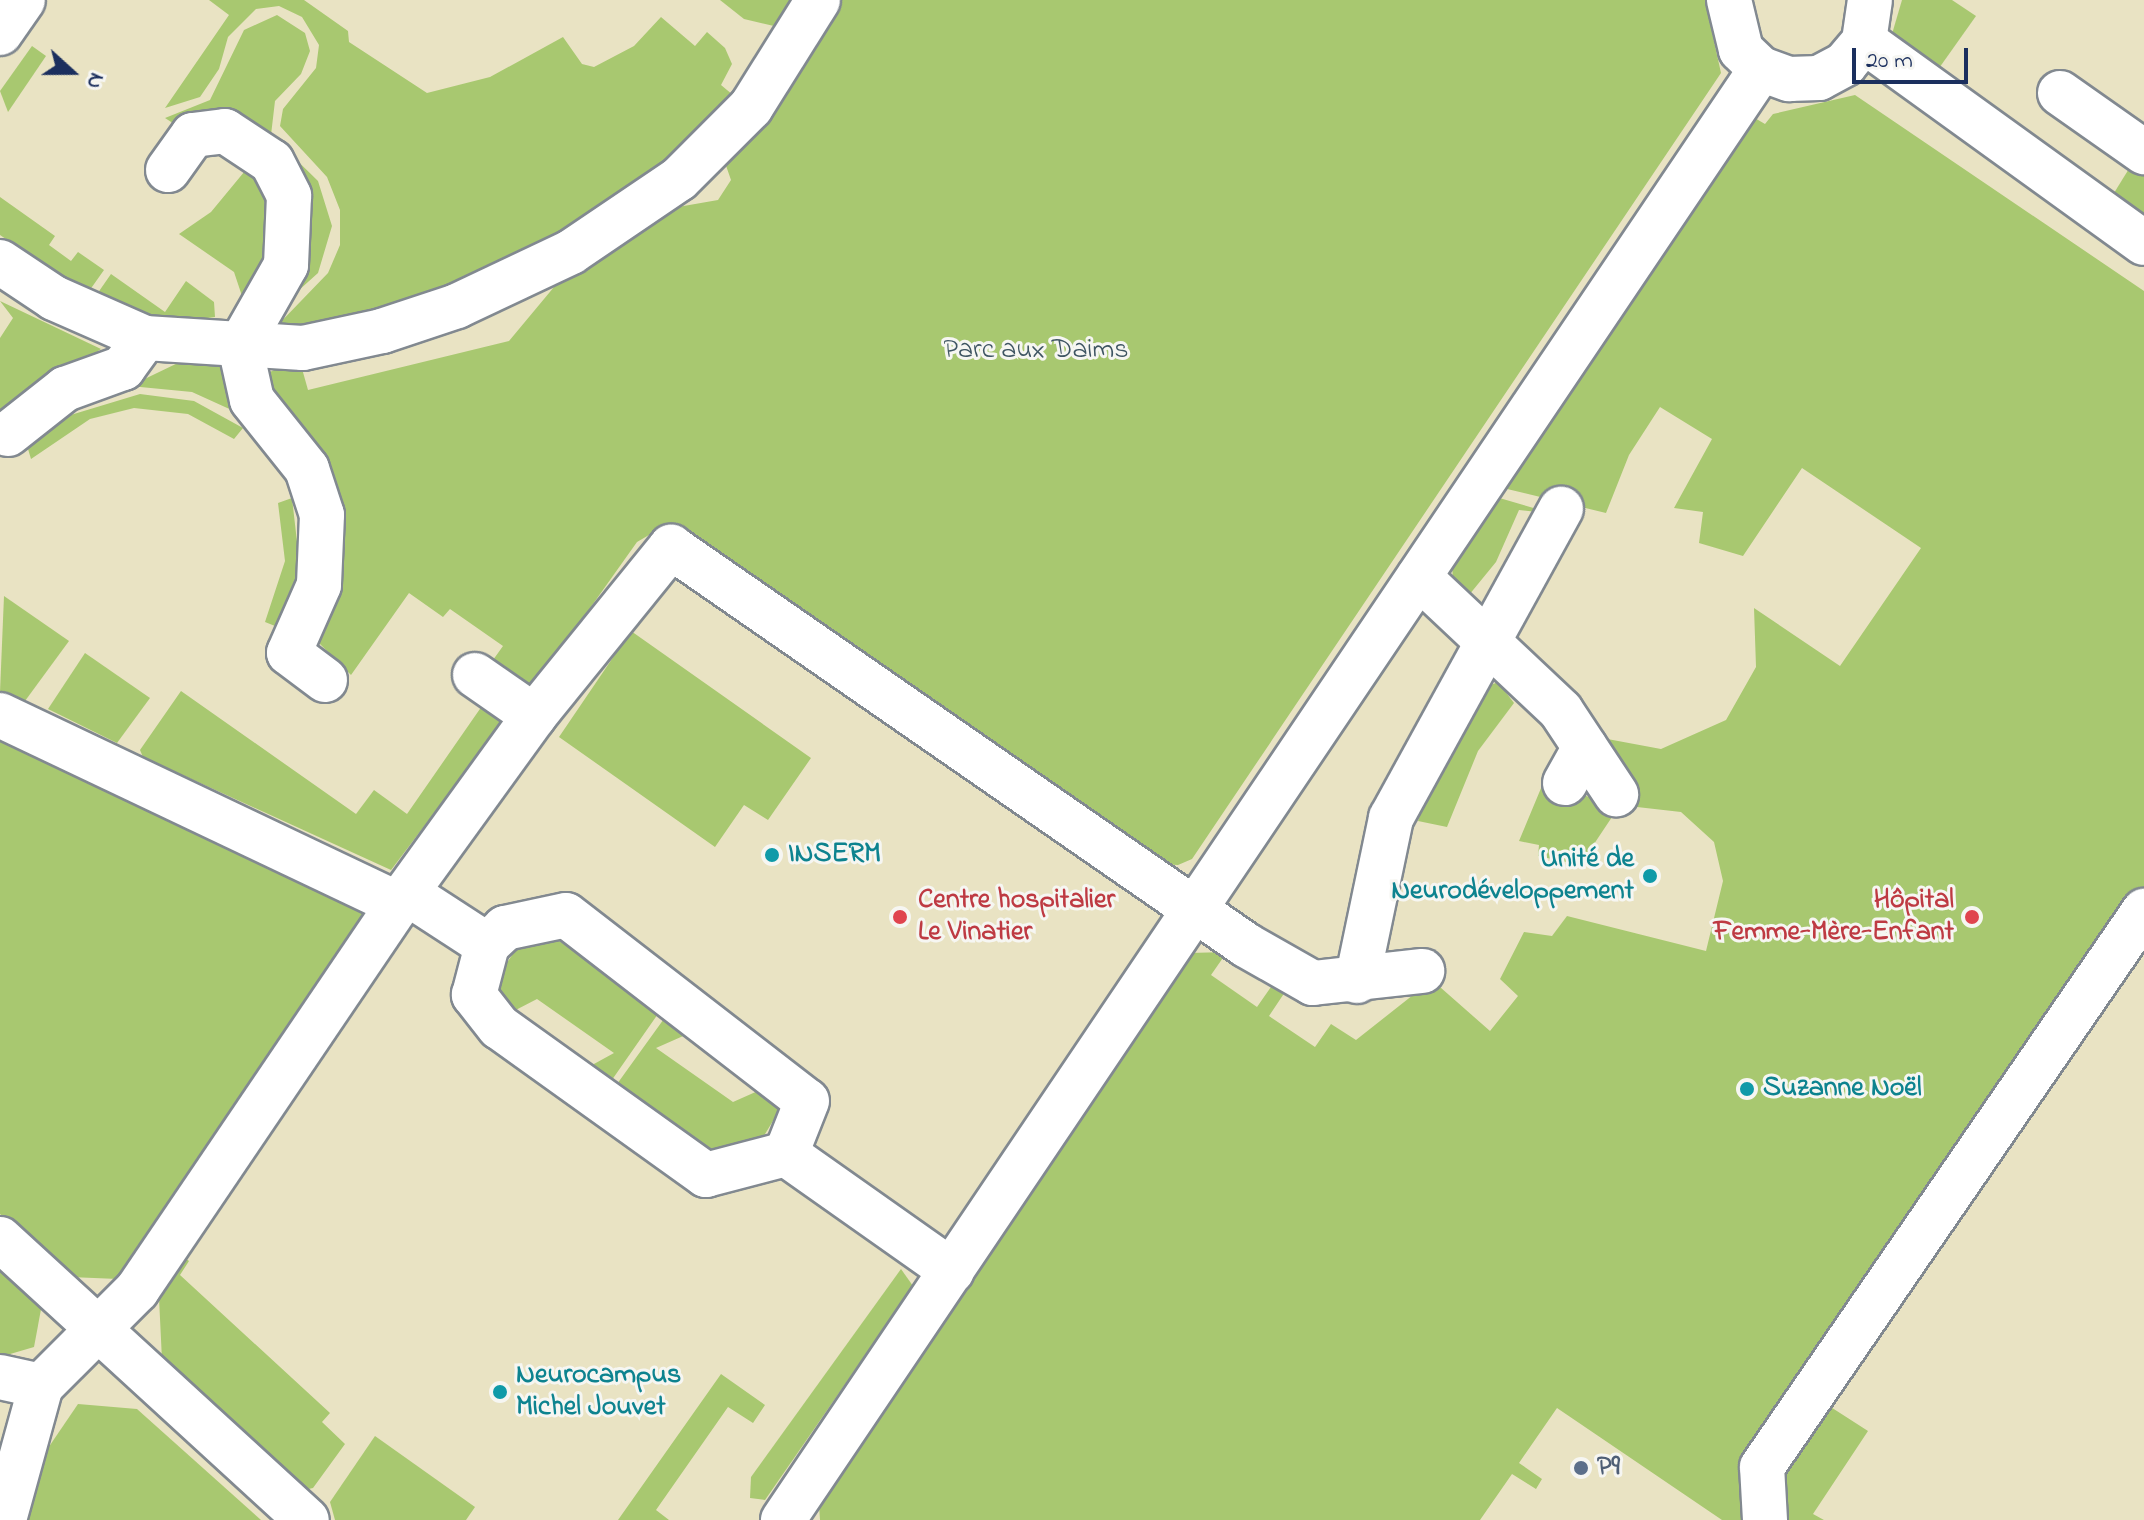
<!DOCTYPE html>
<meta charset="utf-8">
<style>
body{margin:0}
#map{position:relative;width:2144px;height:1520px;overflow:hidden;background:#e9e3c3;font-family:"Indie Flower",sans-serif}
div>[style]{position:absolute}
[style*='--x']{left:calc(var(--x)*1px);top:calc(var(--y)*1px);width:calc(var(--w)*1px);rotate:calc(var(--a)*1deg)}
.green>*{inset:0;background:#a8c870}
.roads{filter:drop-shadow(2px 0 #828990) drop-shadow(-2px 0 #828990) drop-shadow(0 2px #828990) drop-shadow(0 -2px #828990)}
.minor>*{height:44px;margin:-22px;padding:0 22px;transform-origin:22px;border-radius:22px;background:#fff}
.dots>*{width:22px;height:22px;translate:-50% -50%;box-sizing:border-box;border:4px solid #f6f6f2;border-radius:50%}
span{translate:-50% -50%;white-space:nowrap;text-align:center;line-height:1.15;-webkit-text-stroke:6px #f6f6f2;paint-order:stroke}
.park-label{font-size:28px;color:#3e5562}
.culture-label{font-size:28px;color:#0d838f;font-weight:700}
.left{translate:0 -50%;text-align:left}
.right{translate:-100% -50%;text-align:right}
.health-label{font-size:28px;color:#be3a42;font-weight:700}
.service-label{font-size:28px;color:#4e5e75;font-weight:700}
.north{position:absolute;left:32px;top:32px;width:80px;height:80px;-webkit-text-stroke:6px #f6f6f2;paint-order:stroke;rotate:111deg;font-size:22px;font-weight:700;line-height:32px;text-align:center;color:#1b2f5e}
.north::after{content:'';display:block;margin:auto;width:28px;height:36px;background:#1b2f5e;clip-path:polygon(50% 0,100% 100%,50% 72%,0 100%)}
.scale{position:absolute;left:1852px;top:48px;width:116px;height:36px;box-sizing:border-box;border:4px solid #1b2f5e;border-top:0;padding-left:10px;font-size:24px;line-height:28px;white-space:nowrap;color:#1b2f5e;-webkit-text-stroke:6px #f6f6f2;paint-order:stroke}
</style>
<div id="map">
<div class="green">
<div style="clip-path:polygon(209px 0,304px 0,348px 31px,349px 42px,427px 93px,490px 77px,563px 37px,582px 64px,594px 67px,634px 46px,661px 17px,695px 46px,707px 32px,725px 48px,732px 64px,721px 85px,739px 100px,639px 196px,386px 319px,273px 330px,328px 273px,340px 245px,340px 210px,327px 177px,280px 126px,283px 109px,316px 68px,319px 45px,302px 17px,279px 6px,256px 9px,228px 37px,219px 69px,200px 97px,165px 108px,229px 15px)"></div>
<div style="clip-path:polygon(720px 0,806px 0,774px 26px,744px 19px)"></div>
<div style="clip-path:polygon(832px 0,1705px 0,1721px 73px,1192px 859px,1178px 865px,1159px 864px,661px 528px,637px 542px,529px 694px,483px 674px,503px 646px,450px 609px,443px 617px,409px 593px,351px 675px,318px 642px,288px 426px,266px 378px,270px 372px,299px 358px,308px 390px,509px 341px,579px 257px,655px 211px,718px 200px,731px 180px,723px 157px)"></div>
<div style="clip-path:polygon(1902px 0,1952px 0,1976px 16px,1937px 71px,1892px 34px)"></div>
<div style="clip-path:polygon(277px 15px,305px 33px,310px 51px,301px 74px,275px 101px,271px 135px,318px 181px,332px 226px,318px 273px,279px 308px,304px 208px,165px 118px,210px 100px,244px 30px)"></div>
<div style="clip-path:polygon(32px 46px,46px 56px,8px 112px,0 91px)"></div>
<div style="clip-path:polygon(1855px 95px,2144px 291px,2144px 906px,1753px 1520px,1722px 1520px,1557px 1408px,1519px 1463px,1542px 1479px,1536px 1489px,1512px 1474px,1480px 1520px,820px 1520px,819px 1505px,1189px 953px,1227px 952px,1211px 975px,1257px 1007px,1273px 984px,1285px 992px,1269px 1016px,1315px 1047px,1331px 1024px,1356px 1040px,1432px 980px,1490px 1031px,1518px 996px,1500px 979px,1524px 932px,1552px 936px,1567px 916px,1706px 951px,1723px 881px,1714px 842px,1681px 812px,1637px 807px,1602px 738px,1661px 749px,1726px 720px,1756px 667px,1754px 608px,1840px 666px,1921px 548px,1802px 468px,1743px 556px,1699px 543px,1703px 512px,1674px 508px,1712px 439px,1660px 407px,1629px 455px,1606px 513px,1503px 488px,1753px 117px,1765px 124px,1773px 114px)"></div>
<div style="clip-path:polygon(2135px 159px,2144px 165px,2144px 214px,2114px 193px)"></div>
<div style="clip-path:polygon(254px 160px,280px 237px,244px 302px,234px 272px,179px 234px,211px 212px)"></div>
<div style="clip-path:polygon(0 197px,55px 236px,49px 245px,71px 261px,78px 252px,104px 270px,87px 294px,0 235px)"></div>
<div style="clip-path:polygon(111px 274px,165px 312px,186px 281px,214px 302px,215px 317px,167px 324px,95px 297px)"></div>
<div style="clip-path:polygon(0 301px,101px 349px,0 416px,0 338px,13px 318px)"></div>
<div style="clip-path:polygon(224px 360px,236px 412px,192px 392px,130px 386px,182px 361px)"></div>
<div style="clip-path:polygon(140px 394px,194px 401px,243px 428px,234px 439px,188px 414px,134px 408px,90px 419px,31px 459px,28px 449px,64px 417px)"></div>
<div style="clip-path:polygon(1496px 497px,1554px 514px,1519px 510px,1496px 562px,1469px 595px,1488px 615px,1453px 582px,1452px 563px)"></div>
<div style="clip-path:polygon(292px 498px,300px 568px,275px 626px,265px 622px,285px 561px,278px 503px)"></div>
<div style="clip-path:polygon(4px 596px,69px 641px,25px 701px,0 692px)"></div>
<div style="clip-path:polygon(631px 631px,811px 758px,768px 820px,744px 805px,715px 847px,559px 737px)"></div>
<div style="clip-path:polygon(85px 653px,150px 698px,117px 743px,48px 709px)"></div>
<div style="clip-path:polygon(1498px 682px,1514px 703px,1478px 751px,1447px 827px,1418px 821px,1430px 784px,1486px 687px)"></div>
<div style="clip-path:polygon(181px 691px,356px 814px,374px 790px,407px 814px,491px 693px,512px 710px,391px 870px,143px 757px,140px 750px)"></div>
<div style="clip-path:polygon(0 728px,366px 910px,118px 1279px,70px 1277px,0 1214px)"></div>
<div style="clip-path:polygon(1544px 781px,1589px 797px,1612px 817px,1580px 865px,1538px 856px,1539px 845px,1519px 841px)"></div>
<div style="clip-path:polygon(552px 936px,660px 1011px,607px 1087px,583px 1070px,614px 1053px,537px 999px,504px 1016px,494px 981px,522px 941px)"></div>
<div style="clip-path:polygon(666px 1016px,690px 1033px,656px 1048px,733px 1102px,767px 1087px,782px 1106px,748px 1162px,734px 1169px,612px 1091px)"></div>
<div style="clip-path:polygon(181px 1255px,189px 1261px,180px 1275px,330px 1413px,322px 1422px,345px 1444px,313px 1488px,304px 1490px,162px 1360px,159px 1298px)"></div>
<div style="clip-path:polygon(0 1266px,42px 1304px,34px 1347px,0 1357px)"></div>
<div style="clip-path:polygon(901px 1269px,913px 1286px,765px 1500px,750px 1498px,751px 1477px)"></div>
<div style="clip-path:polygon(721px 1374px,765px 1405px,753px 1423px,728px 1407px,656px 1510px,669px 1520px,618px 1520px)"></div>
<div style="clip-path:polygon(78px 1404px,137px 1409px,261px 1520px,23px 1520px,44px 1454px)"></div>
<div style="clip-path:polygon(1826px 1404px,1868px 1431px,1813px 1514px,1824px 1520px,1777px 1520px,1780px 1474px)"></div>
<div style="clip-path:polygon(375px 1436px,475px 1507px,466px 1520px,335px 1520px,330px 1502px)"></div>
</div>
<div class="roads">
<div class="minor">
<div style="--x:1729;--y:0;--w:51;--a:76.5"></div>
<div style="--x:1741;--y:50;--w:28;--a:44"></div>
<div style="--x:1761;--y:69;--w:30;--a:20"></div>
<div style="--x:1789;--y:79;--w:30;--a:-2"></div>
<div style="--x:1819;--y:78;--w:30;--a:-28"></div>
<div style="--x:1845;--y:64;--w:30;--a:-50"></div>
<div style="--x:1864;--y:41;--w:41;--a:-81.7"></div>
<div style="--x:0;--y:33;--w:40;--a:-55.1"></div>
<div style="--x:1864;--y:41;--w:345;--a:35.8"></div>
<div style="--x:2060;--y:93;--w:103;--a:35.1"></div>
<div style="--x:168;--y:170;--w:43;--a:-54.5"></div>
<div style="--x:193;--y:135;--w:32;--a:-7"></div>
<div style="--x:225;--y:131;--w:56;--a:33.4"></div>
<div style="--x:272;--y:162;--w:38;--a:63"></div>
<div style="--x:289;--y:196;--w:69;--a:92.5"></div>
<div style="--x:286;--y:265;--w:93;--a:119.6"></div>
<div style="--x:240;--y:346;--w:55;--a:77.5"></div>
<div style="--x:252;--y:400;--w:88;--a:51.4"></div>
<div style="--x:307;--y:469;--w:48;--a:71.9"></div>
<div style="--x:322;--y:515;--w:70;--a:92.5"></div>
<div style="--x:319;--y:585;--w:74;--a:113.8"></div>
<div style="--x:289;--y:653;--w:45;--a:36.9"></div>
<div style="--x:0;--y:262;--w:65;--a:33.7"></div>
<div style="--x:54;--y:298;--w:99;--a:23.7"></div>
<div style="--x:145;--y:338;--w:158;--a:3.6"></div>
<div style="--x:303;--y:348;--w:81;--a:-12.1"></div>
<div style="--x:382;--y:331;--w:79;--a:-18.4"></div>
<div style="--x:457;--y:306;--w:126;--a:-25.3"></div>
<div style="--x:571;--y:252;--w:130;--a:-34.1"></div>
<div style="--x:679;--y:179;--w:102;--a:-45"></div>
<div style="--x:751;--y:107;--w:126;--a:-57.9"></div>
<div style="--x:8;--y:434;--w:73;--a:-38.3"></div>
<div style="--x:65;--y:389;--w:62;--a:-19.9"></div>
<div style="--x:123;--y:368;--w:37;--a:-54"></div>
<div style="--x:1419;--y:577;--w:195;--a:43.3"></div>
<div style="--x:1561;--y:711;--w:100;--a:56.5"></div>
<div style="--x:475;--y:675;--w:72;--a:34.8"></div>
<div style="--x:0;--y:715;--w:441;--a:25.4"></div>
<div style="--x:1565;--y:783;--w:41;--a:-60.9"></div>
<div style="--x:407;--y:893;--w:95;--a:33"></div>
<div style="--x:1357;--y:981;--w:167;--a:-78.2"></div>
<div style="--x:1391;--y:818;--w:353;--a:-61.2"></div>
<div style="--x:786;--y:1154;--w:83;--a:165.3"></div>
<div style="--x:706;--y:1175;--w:254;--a:-144.4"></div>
<div style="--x:499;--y:1027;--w:41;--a:-128"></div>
<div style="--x:474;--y:995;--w:52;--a:-75.4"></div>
<div style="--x:487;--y:945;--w:25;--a:-43"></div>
<div style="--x:505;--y:928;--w:62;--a:-12"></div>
<div style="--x:566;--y:915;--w:304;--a:37.7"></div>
<div style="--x:807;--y:1101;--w:57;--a:111.6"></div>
<div style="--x:786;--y:1154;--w:203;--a:35.2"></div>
<div style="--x:0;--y:1239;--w:416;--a:42.5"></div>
<div style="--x:0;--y:1377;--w:42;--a:12.4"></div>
<div style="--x:4;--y:1520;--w:139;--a:-74.6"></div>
<div style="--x:41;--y:1386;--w:136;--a:-45"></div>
<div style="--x:137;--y:1290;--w:466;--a:-55.9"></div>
<div style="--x:398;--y:904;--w:232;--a:-54.1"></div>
<div style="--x:534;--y:716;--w:218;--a:-51"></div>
<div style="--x:671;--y:547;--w:699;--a:34.69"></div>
<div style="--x:1246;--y:945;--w:77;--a:29.6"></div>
<div style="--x:1313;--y:983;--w:110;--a:-6.3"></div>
<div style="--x:783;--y:1520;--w:1750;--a:-56.02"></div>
<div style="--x:1765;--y:1520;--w:53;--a:-93.2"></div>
<div style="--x:1762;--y:1467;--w:675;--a:-55.51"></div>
</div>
</div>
<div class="dots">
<div style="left:772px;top:855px;background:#0f9aa8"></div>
<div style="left:1650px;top:876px;background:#0f9aa8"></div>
<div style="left:900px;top:917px;background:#e0444e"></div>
<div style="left:1972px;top:917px;background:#e0444e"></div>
<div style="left:1747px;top:1089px;background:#0f9aa8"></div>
<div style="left:500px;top:1392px;background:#0f9aa8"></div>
<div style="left:1581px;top:1468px;background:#5c6f8a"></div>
</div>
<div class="park-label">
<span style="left:1036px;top:351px">Parc aux Daims</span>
</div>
<div class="culture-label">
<span class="left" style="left:788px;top:855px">INSERM</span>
<span class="right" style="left:1634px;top:876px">Unité de<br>Neurodéveloppement</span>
<span class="left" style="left:1763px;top:1089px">Suzanne Noël</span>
<span class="left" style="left:516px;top:1392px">Neurocampus<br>Michel Jouvet</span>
</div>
<div class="health-label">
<span class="left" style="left:918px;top:917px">Centre hospitalier<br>Le Vinatier</span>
<span class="right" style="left:1954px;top:917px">Hôpital<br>Femme-Mère-Enfant</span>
</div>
<div class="service-label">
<span class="left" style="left:1597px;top:1468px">P9</span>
</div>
<div class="north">N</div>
<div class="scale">20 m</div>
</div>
